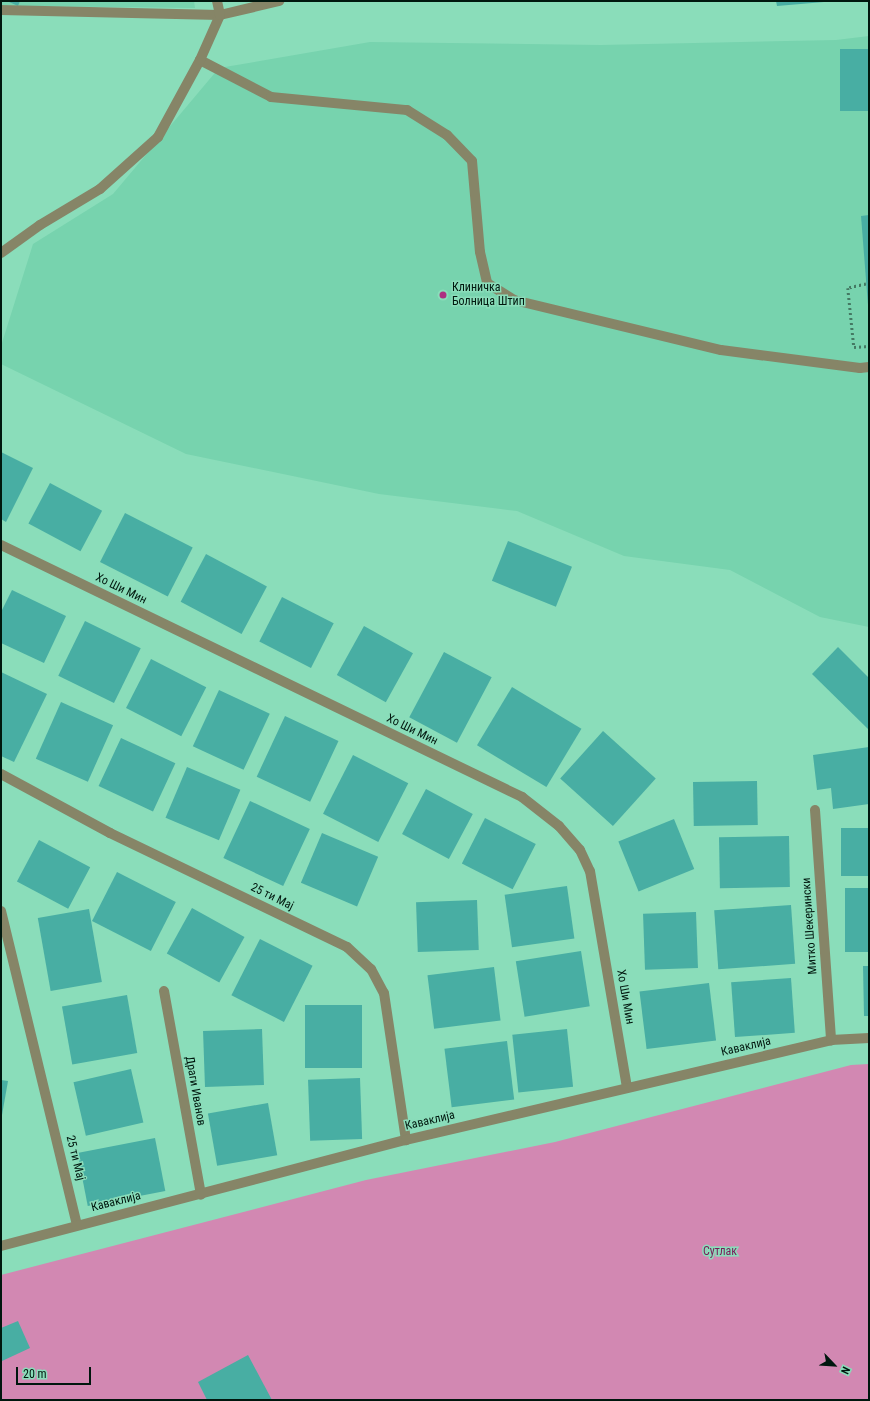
<!DOCTYPE html>
<meta charset="utf-8">
<style>
body{margin:0}
#map{position:relative;width:870px;height:1401px;overflow:hidden;background:#8addba;font-family:"Roboto Condensed",sans-serif}
div>[style]{position:absolute}
[style*='--x']{left:calc(var(--x)*1px);top:calc(var(--y)*1px);width:calc(var(--w)*1px);rotate:calc(var(--a)*1deg)}
.built>*{inset:0;background:#77d3ae}
.green>*{inset:0;background:#d288b2}
.building>*{inset:0;background:#48aea3;transform-origin:0 0}
.path>*{height:2.5px;margin-top:-1.25px;transform-origin:0;background:repeating-linear-gradient(90deg,#447963 0 2px,transparent 0 5px)}
.lane>*{height:10px;margin:-5px;padding:0 5px;transform-origin:5px;border-radius:5px;background:#868567}
.street>*{height:10px;margin:-5px;padding:0 5px;transform-origin:5px;border-radius:5px;background:#868567}
.dots>*{width:11px;height:11px;translate:-50% -50%;box-sizing:border-box;border:2px solid #8addba;border-radius:50%}
span{translate:-50% -50%;white-space:nowrap;text-align:center;line-height:1.15;-webkit-text-stroke:3px #8addba;paint-order:stroke}
.poi-label{font-size:12px;color:#00170e}
.left{translate:0 -50%;text-align:left}
.street-label{font-size:12px;color:#00170e}
.park-label{font-size:12px;color:#7a1a59}
.frame{position:absolute;inset:0;border:2px solid #00170e;pointer-events:none}
.north{position:absolute;left:814px;top:1345px;width:40px;height:40px;-webkit-text-stroke:3px #8addba;paint-order:stroke;rotate:115deg;font-size:11px;font-weight:700;line-height:16px;text-align:center;color:#00170e}
.north::after{content:'';display:block;margin:auto;width:14px;height:18px;background:#00170e;clip-path:polygon(50% 0,100% 100%,50% 72%,0 100%)}
.scale{position:absolute;left:16px;top:1367px;width:75px;height:18px;box-sizing:border-box;border:2px solid #00170e;border-top:0;padding-left:5px;font-size:12px;line-height:14px;white-space:nowrap;color:#00170e;-webkit-text-stroke:3px #8addba;paint-order:stroke}
</style>
<div id="map">
<div class="built">
<div style="clip-path:polygon(1px 1px,194px 1px,195px 8px,18px 6px,1px 5px)"></div>
<div style="clip-path:polygon(869px 36px,869px 627px,820px 617px,730px 570px,624px 556px,517px 511px,379px 494px,186px 454px,1px 364px,1px 346px,33px 244px,113px 194px,219px 68px,370px 42px,601px 45px,836px 40px)"></div>
</div>
<div class="green">
<div style="clip-path:polygon(869px 1064px,869px 1400px,1px 1400px,1px 1275px,366px 1180px,555px 1142px,851px 1065px)"></div>
</div>
<div class="building">
<div style="clip-path:polygon(7px 1px,20px 1px,18px 6px)"></div>
<div style="clip-path:polygon(776px 1px,824px 1px,824px 2px,777px 6px)"></div>
<div style="left:869px;top:49px;width:62px;height:29px;rotate:90deg"></div>
<div style="clip-path:polygon(869px 215px,869px 305px,868px 305px,861px 216px)"></div>
<div style="clip-path:polygon(1px 452px,33px 468px,6px 522px,1px 519px)"></div>
<div style="left:50px;top:483px;width:59px;height:46px;rotate:28deg"></div>
<div style="left:125px;top:513px;width:76px;height:55px;rotate:27deg"></div>
<div style="left:508px;top:541px;width:69px;height:43px;rotate:22deg"></div>
<div style="left:206px;top:554px;width:69px;height:54px;rotate:28deg"></div>
<div style="clip-path:polygon(12px 590px,66px 616px,44px 663px,1px 643px,1px 612px)"></div>
<div style="left:282px;top:597px;width:58px;height:50px;rotate:27deg"></div>
<div style="left:85px;top:621px;width:62px;height:61px;rotate:26deg"></div>
<div style="left:364px;top:626px;width:56px;height:56px;rotate:29deg"></div>
<div style="clip-path:polygon(838px 647px,869px 678px,869px 730px,812px 674px)"></div>
<div style="left:444px;top:652px;width:54px;height:74px;rotate:28deg"></div>
<div style="left:151px;top:659px;width:62px;height:55px;rotate:27deg"></div>
<div style="clip-path:polygon(1px 672px,47px 694px,14px 762px,1px 756px)"></div>
<div style="left:512px;top:687px;width:81px;height:68px;rotate:31deg"></div>
<div style="left:219px;top:690px;width:56px;height:62px;rotate:25deg"></div>
<div style="left:61px;top:702px;width:57px;height:62px;rotate:24deg"></div>
<div style="left:285px;top:716px;width:59px;height:67px;rotate:25deg"></div>
<div style="left:603px;top:731px;width:71px;height:64px;rotate:42deg"></div>
<div style="left:121px;top:738px;width:60px;height:53px;rotate:25deg"></div>
<div style="clip-path:polygon(869px 747px,869px 804px,833px 809px,831px 788px,817px 790px,813px 755px)"></div>
<div style="left:353px;top:755px;width:62px;height:66px;rotate:27deg"></div>
<div style="left:187px;top:767px;width:58px;height:55px;rotate:23deg"></div>
<div style="left:757px;top:781px;width:44px;height:64px;rotate:89deg"></div>
<div style="left:426px;top:789px;width:53px;height:51px;rotate:28deg"></div>
<div style="left:250px;top:801px;width:66px;height:63px;rotate:25deg"></div>
<div style="left:485px;top:818px;width:57px;height:51px;rotate:27deg"></div>
<div style="left:674px;top:819px;width:54px;height:60px;rotate:68deg"></div>
<div style="left:869px;top:828px;width:48px;height:28px;rotate:90deg"></div>
<div style="left:322px;top:833px;width:61px;height:54px;rotate:23deg"></div>
<div style="left:789px;top:836px;width:51px;height:70px;rotate:89deg"></div>
<div style="left:39px;top:840px;width:58px;height:47px;rotate:28deg"></div>
<div style="left:117px;top:872px;width:66px;height:55px;rotate:27deg"></div>
<div style="left:567px;top:886px;width:53px;height:63px;rotate:82deg"></div>
<div style="left:869px;top:888px;width:64px;height:24px;rotate:90deg"></div>
<div style="left:477px;top:900px;width:50px;height:61px;rotate:88deg"></div>
<div style="left:791px;top:905px;width:59px;height:77px;rotate:86deg"></div>
<div style="left:192px;top:908px;width:60px;height:52px;rotate:29deg"></div>
<div style="left:89px;top:909px;width:74px;height:52px;rotate:80deg"></div>
<div style="left:696px;top:912px;width:56px;height:53px;rotate:88deg"></div>
<div style="left:260px;top:939px;width:59px;height:63px;rotate:27deg"></div>
<div style="left:581px;top:951px;width:56px;height:66px;rotate:81deg"></div>
<div style="clip-path:polygon(863px 966px,869px 966px,869px 1016px,864px 1016px)"></div>
<div style="left:494px;top:967px;width:54px;height:67px;rotate:83deg"></div>
<div style="left:791px;top:978px;width:55px;height:60px;rotate:86deg"></div>
<div style="left:709px;top:983px;width:58px;height:70px;rotate:83deg"></div>
<div style="left:127px;top:995px;width:59px;height:66px;rotate:80deg"></div>
<div style="left:305px;top:1005px;width:57px;height:63px"></div>
<div style="left:262px;top:1029px;width:56px;height:59px;rotate:88deg"></div>
<div style="left:567px;top:1029px;width:58px;height:55px;rotate:84deg"></div>
<div style="left:507px;top:1041px;width:59px;height:63px;rotate:83deg"></div>
<div style="left:131px;top:1069px;width:55px;height:59px;rotate:77deg"></div>
<div style="left:360px;top:1078px;width:61px;height:52px;rotate:88deg"></div>
<div style="clip-path:polygon(1px 1080px,8px 1081px,2px 1115px,1px 1115px)"></div>
<div style="left:268px;top:1103px;width:53px;height:61px;rotate:80deg"></div>
<div style="left:155px;top:1138px;width:54px;height:79px;rotate:79deg"></div>
<div style="clip-path:polygon(18px 1321px,30px 1348px,2px 1361px,1px 1328px)"></div>
<div style="clip-path:polygon(248px 1355px,272px 1400px,207px 1400px,198px 1382px)"></div>
</div>
<div class="path">
<div style="--x:866;--y:284;--w:18;--a:167"></div>
<div style="--x:848;--y:288;--w:59;--a:84.2"></div>
<div style="--x:854;--y:347;--w:15;--a:-4"></div>
</div>
<div class="lane">
<div style="--x:200;--y:60;--w:80;--a:27.5"></div>
<div style="--x:271;--y:97;--w:137;--a:5.5"></div>
<div style="--x:407;--y:110;--w:47;--a:32"></div>
<div style="--x:447;--y:135;--w:36;--a:46"></div>
<div style="--x:472;--y:161;--w:91;--a:85"></div>
<div style="--x:480;--y:252;--w:32;--a:77"></div>
<div style="--x:487;--y:283;--w:32;--a:32"></div>
<div style="--x:514;--y:300;--w:213;--a:13.6"></div>
<div style="--x:721;--y:350;--w:140;--a:7.4"></div>
<div style="--x:860;--y:368;--w:9;--a:-6"></div>
</div>
<div class="street">
<div style="--x:1;--y:10;--w:219;--a:1.3"></div>
<div style="--x:220;--y:15;--w:61;--a:-13.3"></div>
<div style="--x:1;--y:253;--w:48;--a:-35.7"></div>
<div style="--x:40;--y:225;--w:70;--a:-31"></div>
<div style="--x:100;--y:189;--w:78;--a:-41.9"></div>
<div style="--x:158;--y:137;--w:88;--a:-61.4"></div>
<div style="--x:200;--y:60;--w:49;--a:-66"></div>
<div style="--x:220;--y:15;--w:14;--a:-102"></div>
<div style="--x:1;--y:545;--w:579;--a:25.81"></div>
<div style="--x:522;--y:797;--w:47;--a:38.1"></div>
<div style="--x:559;--y:826;--w:32;--a:49"></div>
<div style="--x:580;--y:850;--w:23;--a:65"></div>
<div style="--x:590;--y:871;--w:220;--a:80.3"></div>
<div style="--x:1;--y:774;--w:124;--a:28.4"></div>
<div style="--x:110;--y:833;--w:263;--a:25.7"></div>
<div style="--x:347;--y:947;--w:33;--a:43"></div>
<div style="--x:371;--y:969;--w:27;--a:62"></div>
<div style="--x:384;--y:993;--w:149;--a:81.5"></div>
<div style="--x:815;--y:810;--w:231;--a:86"></div>
<div style="--x:1;--y:911;--w:323;--a:76.4"></div>
<div style="--x:164;--y:991;--w:207;--a:79.7"></div>
<div style="--x:1;--y:1246;--w:419;--a:-14.7"></div>
<div style="--x:406;--y:1140;--w:437;--a:-13.2"></div>
<div style="--x:831;--y:1040;--w:38;--a:-3"></div>
</div>
<div class="dots">
<div style="left:443px;top:295px;background:#ad3081"></div>
</div>
<div class="poi-label">
<span class="left" style="left:452px;top:295px">Клиничка<br>Болница Штип</span>
</div>
<div class="street-label">
<span style="left:121px;top:589px;rotate:26deg">Хо Ши Мин</span>
<span style="left:412px;top:730px;rotate:26deg">Хо Ши Мин</span>
<span style="left:272px;top:897px;rotate:26deg">25 ти Мај</span>
<span style="left:810px;top:926px;rotate:-94deg">Митко Шекерински</span>
<span style="left:625px;top:997px;rotate:80deg">Хо Ши Мин</span>
<span style="left:746px;top:1047px;rotate:-13deg">Каваклија</span>
<span style="left:195px;top:1091px;rotate:80deg">Драги Иванов</span>
<span style="left:430px;top:1121px;rotate:-13deg">Каваклија</span>
<span style="left:75px;top:1158px;rotate:76deg">25 ти Мај</span>
<span style="left:116px;top:1202px;rotate:-14deg">Каваклија</span>
</div>
<div class="park-label">
<span style="left:720px;top:1252px">Сутлак</span>
</div>
<div class="frame"></div>
<div class="north">N</div>
<div class="scale">20 m</div>
</div>
